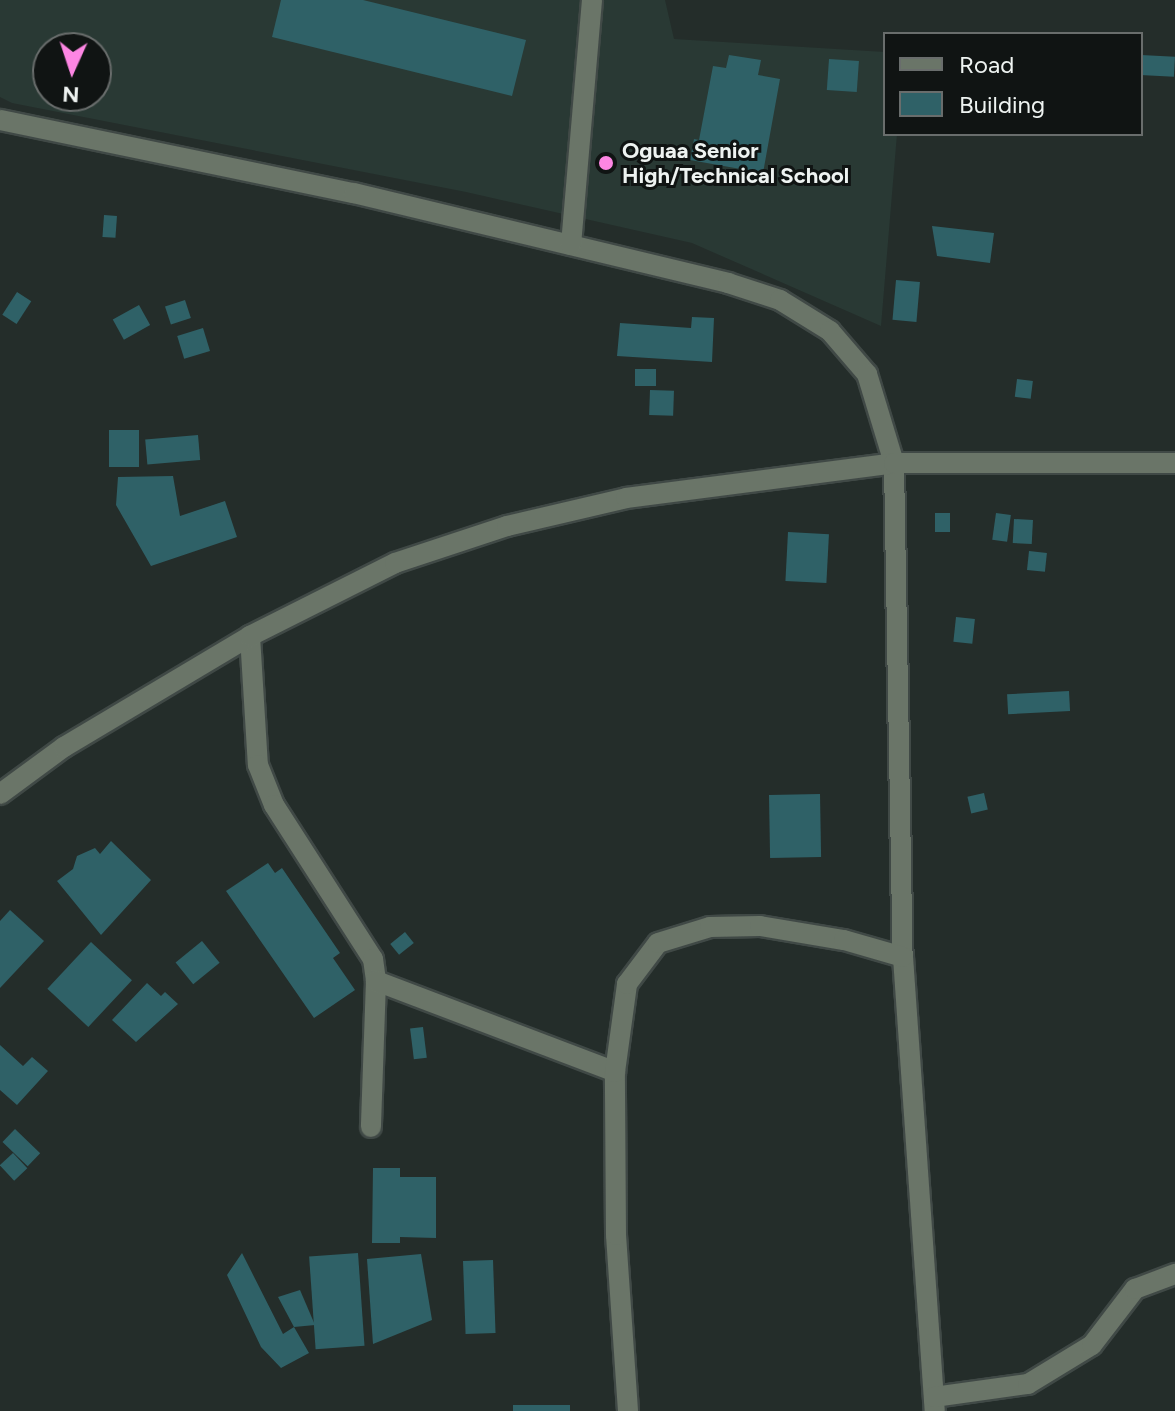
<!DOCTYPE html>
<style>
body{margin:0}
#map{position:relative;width:1175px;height:1411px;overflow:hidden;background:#242d2a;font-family:Figtree,sans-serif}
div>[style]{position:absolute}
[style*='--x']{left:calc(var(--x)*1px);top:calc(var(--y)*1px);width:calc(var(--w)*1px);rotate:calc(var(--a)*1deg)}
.built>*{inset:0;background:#293934}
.building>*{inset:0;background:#2f6167;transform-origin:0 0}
.roads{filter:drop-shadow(2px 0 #404946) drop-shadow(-2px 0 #404946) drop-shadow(0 2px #404946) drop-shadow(0 -2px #404946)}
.minor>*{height:20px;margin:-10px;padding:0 10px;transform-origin:10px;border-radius:10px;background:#6a7568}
.dots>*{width:22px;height:22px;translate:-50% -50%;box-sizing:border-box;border:4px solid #101413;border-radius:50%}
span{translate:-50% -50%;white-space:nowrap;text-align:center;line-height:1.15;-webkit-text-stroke:6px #101413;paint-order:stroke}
.poi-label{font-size:22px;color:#eef3f1;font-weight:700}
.left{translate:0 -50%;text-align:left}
.legend{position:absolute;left:883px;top:32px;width:260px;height:104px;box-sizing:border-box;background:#101413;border:2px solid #696d6c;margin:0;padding:10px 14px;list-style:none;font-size:24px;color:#eef3f1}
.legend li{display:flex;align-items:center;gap:16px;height:40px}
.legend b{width:40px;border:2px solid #696d6c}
.north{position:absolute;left:32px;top:32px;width:80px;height:80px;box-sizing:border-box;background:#101413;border:2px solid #696d6c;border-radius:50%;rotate:183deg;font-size:22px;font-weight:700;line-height:32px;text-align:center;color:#eef3f1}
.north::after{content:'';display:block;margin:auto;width:28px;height:36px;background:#fd86e3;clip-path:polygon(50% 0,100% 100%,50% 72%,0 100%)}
</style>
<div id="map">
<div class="built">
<div style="clip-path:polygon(evenodd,0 0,665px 0,674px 39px,885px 52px,885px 134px,897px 134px,881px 326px,692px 243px,466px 192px,12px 103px,0 97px,0 0,48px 48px,96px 48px,96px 96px,48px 96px,48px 48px)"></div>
</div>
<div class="building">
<div style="clip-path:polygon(281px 0,363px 0,526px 40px,512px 96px,272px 37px)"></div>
<div style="clip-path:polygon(729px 55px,761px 60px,758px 75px,780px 79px,763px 173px,690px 160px,694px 139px,699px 140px,713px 66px,726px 68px)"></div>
<div style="left:1141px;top:55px;width:34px;height:20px;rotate:3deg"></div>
<div style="left:829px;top:59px;width:30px;height:31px;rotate:4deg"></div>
<div style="left:104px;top:215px;width:13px;height:22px;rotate:4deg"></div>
<div style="clip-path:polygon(932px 226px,994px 233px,990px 263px,937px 256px)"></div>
<div style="left:896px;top:280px;width:24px;height:40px;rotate:5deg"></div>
<div style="left:17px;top:292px;width:17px;height:27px;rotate:33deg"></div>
<div style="left:185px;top:300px;width:19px;height:21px;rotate:72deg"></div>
<div style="left:139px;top:305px;width:23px;height:30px;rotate:61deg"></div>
<div style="clip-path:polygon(692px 317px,714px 318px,712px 362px,617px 356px,620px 323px,691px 328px)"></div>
<div style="left:203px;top:328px;width:24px;height:27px;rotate:73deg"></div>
<div style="left:635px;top:369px;width:21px;height:17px"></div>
<div style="left:1017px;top:379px;width:16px;height:18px;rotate:7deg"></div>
<div style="left:650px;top:390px;width:24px;height:25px;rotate:2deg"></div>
<div style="left:109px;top:430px;width:30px;height:37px"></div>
<div style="left:198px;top:435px;width:25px;height:53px;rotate:85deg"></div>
<div style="clip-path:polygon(173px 476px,180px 516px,225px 501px,237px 537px,151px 566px,116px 505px,118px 477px)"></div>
<div style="left:935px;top:513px;width:15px;height:19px"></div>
<div style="left:996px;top:513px;width:15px;height:27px;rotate:8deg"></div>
<div style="left:1014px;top:519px;width:19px;height:24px;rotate:3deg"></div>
<div style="left:788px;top:532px;width:41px;height:49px;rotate:3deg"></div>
<div style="left:1029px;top:551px;width:18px;height:19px;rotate:6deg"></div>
<div style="left:956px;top:617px;width:19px;height:25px;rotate:6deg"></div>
<div style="left:1069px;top:691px;width:20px;height:62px;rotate:87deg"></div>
<div style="left:984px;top:793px;width:17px;height:17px;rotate:77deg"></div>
<div style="left:820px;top:794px;width:63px;height:51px;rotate:89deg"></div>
<div style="clip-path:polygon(111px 841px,151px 880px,101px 935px,57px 881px,73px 869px,77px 856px,95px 848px,100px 854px)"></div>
<div style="clip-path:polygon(268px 863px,275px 873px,282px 868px,340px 953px,333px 958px,355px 990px,314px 1018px,226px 891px)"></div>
<div style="clip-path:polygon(10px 910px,44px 941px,0 988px,0 921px)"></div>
<div style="left:405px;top:932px;width:14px;height:19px;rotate:51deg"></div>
<div style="left:202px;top:941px;width:28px;height:34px;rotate:51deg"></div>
<div style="left:91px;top:942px;width:56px;height:64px;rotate:43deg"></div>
<div style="clip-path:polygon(147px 983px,161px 996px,165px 992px,178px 1004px,136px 1042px,112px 1020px)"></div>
<div style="left:423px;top:1027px;width:31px;height:13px;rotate:83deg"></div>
<div style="clip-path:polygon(0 1045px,23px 1066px,32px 1057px,48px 1071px,17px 1105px,0 1090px)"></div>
<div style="left:15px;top:1129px;width:35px;height:18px;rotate:44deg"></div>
<div style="left:13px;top:1153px;width:21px;height:18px;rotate:47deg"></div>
<div style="clip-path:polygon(373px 1168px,400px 1168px,400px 1177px,436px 1177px,436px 1238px,400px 1237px,400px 1243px,372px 1243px)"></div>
<div style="clip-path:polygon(242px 1253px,283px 1334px,294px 1327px,309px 1353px,281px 1368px,261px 1347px,227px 1275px)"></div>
<div style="left:358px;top:1253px;width:93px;height:49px;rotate:86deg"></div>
<div style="clip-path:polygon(421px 1254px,432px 1320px,373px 1344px,367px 1259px)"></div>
<div style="left:493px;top:1260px;width:73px;height:30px;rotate:88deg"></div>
<div style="clip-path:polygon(300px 1290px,315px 1325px,294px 1327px,278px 1297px)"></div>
<div style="left:513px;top:1405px;width:57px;height:6px"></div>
</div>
<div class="roads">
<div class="minor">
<div style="--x:0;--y:120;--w:361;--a:11.7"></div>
<div style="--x:354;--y:193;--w:385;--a:13.5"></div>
<div style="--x:728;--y:283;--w:55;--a:18.1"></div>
<div style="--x:780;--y:300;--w:59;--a:31.8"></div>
<div style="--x:830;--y:331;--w:57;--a:49.3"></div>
<div style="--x:867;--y:374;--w:93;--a:73.1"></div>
<div style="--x:894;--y:463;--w:494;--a:89"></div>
<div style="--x:903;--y:957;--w:455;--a:86"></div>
<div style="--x:571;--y:245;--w:246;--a:-85.1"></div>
<div style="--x:250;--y:636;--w:129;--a:86.5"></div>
<div style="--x:258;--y:765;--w:43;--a:68.2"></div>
<div style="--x:274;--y:805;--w:183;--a:57.3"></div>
<div style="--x:373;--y:959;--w:22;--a:82"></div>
<div style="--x:376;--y:981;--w:146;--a:92"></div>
<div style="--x:0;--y:794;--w:79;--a:-36.3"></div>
<div style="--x:64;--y:747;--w:217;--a:-30.8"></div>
<div style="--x:250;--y:636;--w:162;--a:-26.7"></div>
<div style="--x:395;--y:563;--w:118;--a:-18.3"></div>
<div style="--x:507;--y:526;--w:122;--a:-13.2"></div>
<div style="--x:626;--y:498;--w:270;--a:-7.4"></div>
<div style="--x:894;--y:463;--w:281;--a:0"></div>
<div style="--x:376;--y:981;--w:256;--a:20.8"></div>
<div style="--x:934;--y:1397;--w:95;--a:-7.9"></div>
<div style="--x:1028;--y:1384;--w:75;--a:-31.4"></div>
<div style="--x:1092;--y:1345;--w:71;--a:-52.5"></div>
<div style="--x:1135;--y:1289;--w:43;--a:-20.6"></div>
<div style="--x:628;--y:1411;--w:176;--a:-93.9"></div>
<div style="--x:616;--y:1235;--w:163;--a:-90.4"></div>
<div style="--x:615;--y:1072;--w:89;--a:-82.2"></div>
<div style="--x:627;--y:984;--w:51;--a:-52.9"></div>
<div style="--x:658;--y:943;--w:54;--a:-17.1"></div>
<div style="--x:710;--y:927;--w:50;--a:-1.1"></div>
<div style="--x:760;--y:926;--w:85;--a:9.5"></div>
<div style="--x:844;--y:940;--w:61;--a:16.1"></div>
</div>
</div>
<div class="dots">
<div style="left:606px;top:163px;background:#fd86e3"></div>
</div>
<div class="poi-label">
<span class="left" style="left:622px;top:163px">Oguaa Senior<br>High/Technical School</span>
</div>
<ul class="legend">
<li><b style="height:10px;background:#6a7568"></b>Road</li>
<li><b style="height:22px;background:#2f6167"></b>Building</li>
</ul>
<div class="north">N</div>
</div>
